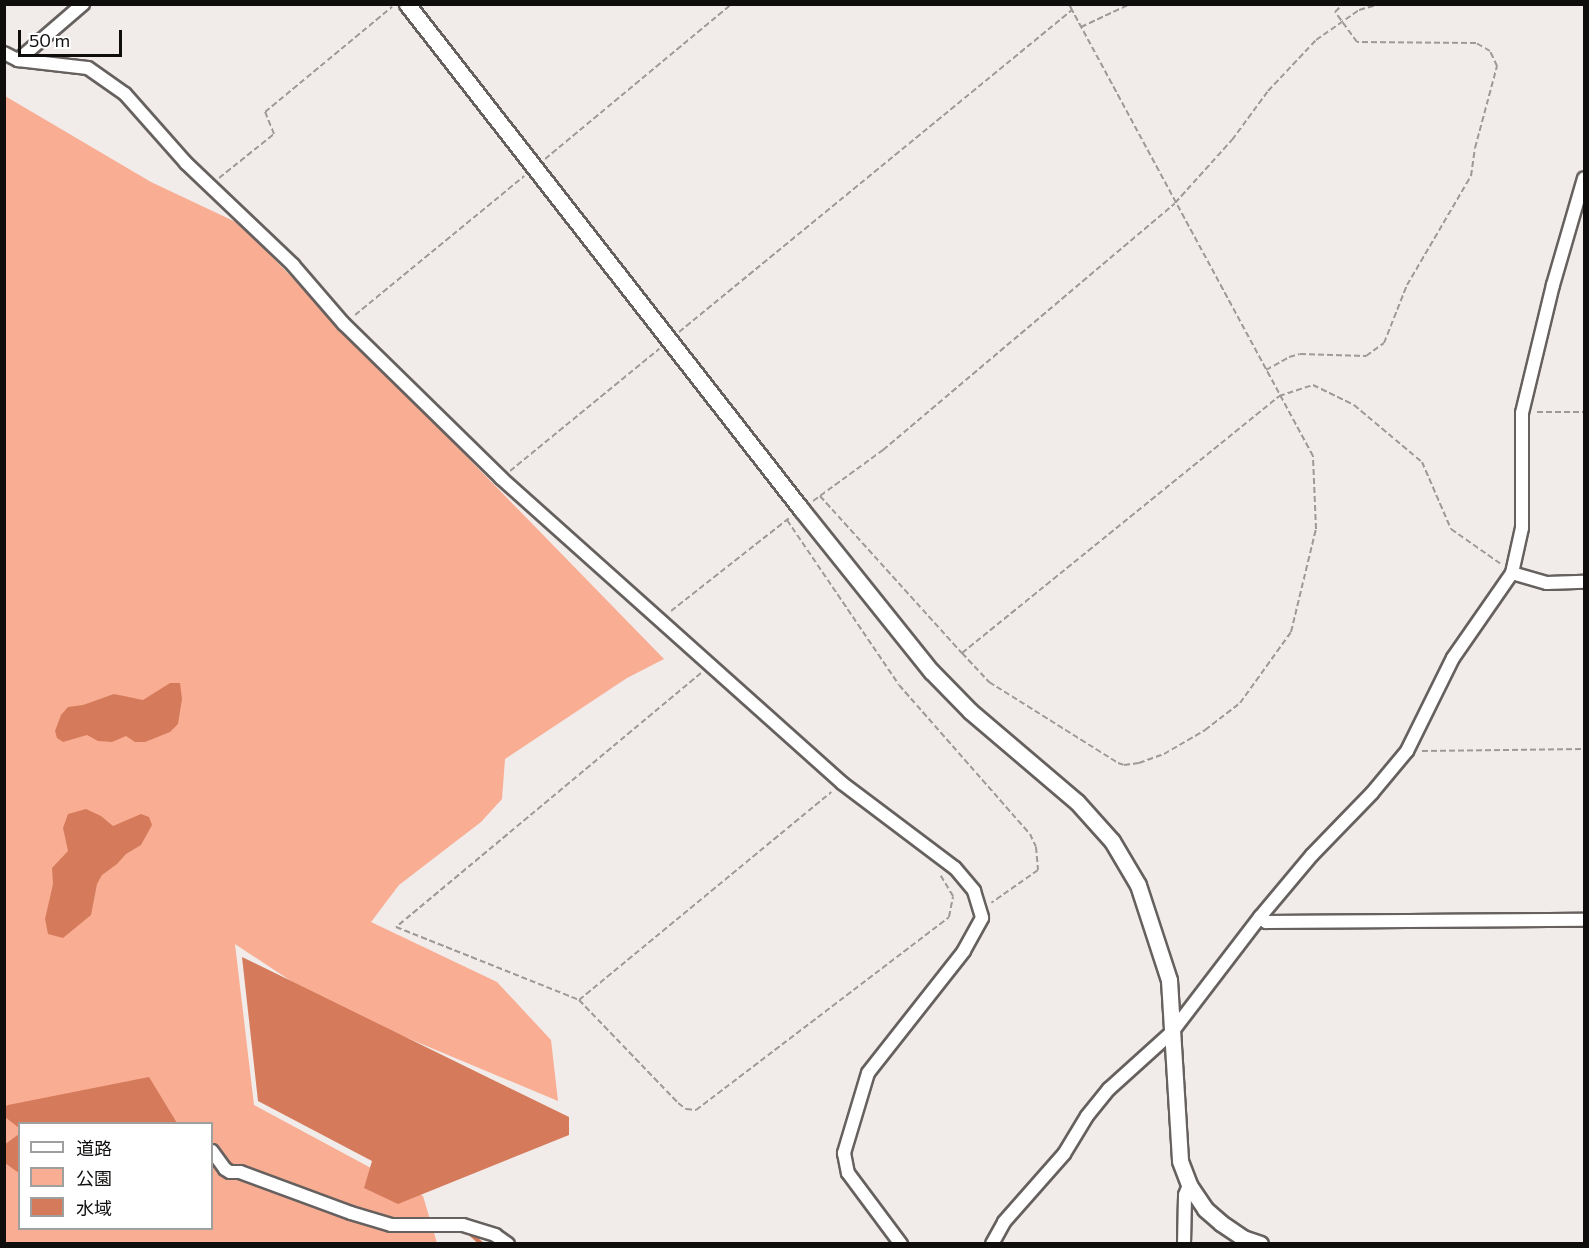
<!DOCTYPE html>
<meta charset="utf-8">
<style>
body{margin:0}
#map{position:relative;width:1589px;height:1248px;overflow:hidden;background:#f1ebe9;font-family:Commissioner,"Noto Sans JP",sans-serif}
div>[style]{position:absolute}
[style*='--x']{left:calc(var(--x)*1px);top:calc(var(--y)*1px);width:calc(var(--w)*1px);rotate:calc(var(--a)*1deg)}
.green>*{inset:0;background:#f9ad93}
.water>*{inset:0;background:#d57b5b}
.stream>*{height:4px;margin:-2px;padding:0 2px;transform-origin:2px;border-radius:2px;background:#d57b5b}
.path>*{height:2px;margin-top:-1px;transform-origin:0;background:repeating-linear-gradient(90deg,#9e9998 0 6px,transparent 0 9px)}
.roads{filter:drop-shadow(2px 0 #66615f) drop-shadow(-2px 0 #66615f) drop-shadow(0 2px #66615f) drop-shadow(0 -2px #66615f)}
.minor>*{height:12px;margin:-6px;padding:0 6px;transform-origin:6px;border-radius:6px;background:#fff}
.tertiary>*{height:15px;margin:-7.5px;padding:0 7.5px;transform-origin:7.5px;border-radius:7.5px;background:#fff}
span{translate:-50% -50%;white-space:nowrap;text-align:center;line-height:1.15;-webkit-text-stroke:4.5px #fff;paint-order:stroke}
.frame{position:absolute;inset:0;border:6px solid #100e0d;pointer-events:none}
.legend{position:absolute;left:18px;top:1122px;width:195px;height:108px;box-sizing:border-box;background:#fff;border:2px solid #9f9f9e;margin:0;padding:8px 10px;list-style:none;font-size:18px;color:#100e0d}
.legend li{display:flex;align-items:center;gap:12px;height:30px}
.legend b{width:30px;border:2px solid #9f9f9e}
.scale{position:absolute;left:18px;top:30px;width:104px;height:27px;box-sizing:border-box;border:3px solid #100e0d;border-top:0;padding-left:8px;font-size:18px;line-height:21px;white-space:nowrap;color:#100e0d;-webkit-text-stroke:4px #fff;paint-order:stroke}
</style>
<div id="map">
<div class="green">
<div style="clip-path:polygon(evenodd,5px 96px,151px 182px,240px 224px,664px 659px,627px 678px,505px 759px,502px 799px,481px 822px,399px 885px,371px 922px,497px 982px,551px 1040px,558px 1101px,324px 1003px,235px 944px,254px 1105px,423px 1196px,437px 1243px,5px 1243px,5px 96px,20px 1124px,212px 1124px,212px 1228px,20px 1228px,20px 1124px)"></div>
</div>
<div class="water">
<div style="clip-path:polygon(170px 683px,180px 683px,182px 699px,178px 724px,170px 732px,145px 742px,135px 742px,126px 736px,112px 742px,98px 741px,87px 735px,63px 742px,57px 738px,55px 731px,61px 715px,68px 707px,83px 705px,114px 694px,143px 700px)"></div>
<div style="clip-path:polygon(86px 809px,101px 816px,113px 826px,141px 814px,149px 817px,152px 825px,141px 845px,126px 854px,117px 864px,102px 875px,97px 884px,91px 915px,63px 938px,48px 934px,45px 919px,53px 884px,52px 868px,68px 851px,63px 828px,68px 814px)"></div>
<div style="clip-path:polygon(242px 957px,569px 1117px,569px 1135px,398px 1204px,364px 1188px,372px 1161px,258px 1101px)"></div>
<div style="clip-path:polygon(149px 1077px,177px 1123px,20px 1124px,19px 1128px,5px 1117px,5px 1107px,8px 1105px)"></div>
<div style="clip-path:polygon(19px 1134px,20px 1173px,19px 1173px,5px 1163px,4px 1145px)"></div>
</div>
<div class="stream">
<div style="--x:468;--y:1232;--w:18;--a:41"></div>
</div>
<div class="path">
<div style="--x:1081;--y:27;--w:54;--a:-25.1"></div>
<div style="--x:545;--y:159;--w:243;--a:-39.7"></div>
<div style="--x:219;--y:178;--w:70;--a:-38.7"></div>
<div style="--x:274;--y:134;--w:24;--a:-112"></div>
<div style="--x:265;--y:112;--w:165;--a:-39.6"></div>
<div style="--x:355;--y:315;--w:219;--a:-39.4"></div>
<div style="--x:679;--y:332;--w:508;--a:-39.33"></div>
<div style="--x:1072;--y:10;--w:7;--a:-117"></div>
<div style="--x:1266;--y:370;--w:26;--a:-29"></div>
<div style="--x:1289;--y:357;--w:11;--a:-15"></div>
<div style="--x:1300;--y:354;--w:66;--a:1.7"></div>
<div style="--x:1366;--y:356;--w:22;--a:-36"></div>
<div style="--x:1384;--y:343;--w:62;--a:-68.4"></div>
<div style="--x:1407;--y:285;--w:126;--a:-59.6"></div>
<div style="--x:1471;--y:176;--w:28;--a:-82"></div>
<div style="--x:1475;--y:148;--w:85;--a:-75"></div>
<div style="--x:1497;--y:66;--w:17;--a:-115"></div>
<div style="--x:1490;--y:51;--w:16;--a:-150"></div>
<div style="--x:1476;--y:43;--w:119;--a:-179.5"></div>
<div style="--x:1357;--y:42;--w:37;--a:-126"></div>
<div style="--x:1335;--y:12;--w:11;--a:-45"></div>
<div style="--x:1537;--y:412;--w:47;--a:0"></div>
<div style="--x:510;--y:471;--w:193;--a:-39.3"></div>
<div style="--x:820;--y:496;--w:212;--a:47.9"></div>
<div style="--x:962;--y:653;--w:408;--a:-39"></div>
<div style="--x:1279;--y:396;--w:36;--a:-18"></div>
<div style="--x:1313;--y:385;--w:46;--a:26"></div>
<div style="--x:1354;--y:405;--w:89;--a:40"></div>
<div style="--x:1422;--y:462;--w:73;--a:66.6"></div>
<div style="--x:1451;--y:529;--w:61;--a:35"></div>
<div style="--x:813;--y:501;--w:87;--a:-36.1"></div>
<div style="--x:883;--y:450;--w:382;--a:-40.2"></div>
<div style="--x:1175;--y:203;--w:85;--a:-47.9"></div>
<div style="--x:1232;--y:140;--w:61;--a:-53.7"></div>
<div style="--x:1268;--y:91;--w:70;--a:-46.7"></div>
<div style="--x:1316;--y:40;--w:52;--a:-34.9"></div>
<div style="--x:1359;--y:10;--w:22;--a:-16"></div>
<div style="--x:787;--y:520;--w:199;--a:55.8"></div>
<div style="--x:899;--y:685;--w:198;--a:48.7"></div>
<div style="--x:1030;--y:834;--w:14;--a:65"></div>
<div style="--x:1036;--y:847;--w:23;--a:85"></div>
<div style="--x:1038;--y:870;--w:57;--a:144.9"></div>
<div style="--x:671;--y:611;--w:150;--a:-38.2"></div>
<div style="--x:962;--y:653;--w:40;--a:47"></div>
<div style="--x:989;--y:682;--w:152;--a:32.1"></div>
<div style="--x:1118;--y:763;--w:6;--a:18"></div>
<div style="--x:1124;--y:765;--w:15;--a:-8"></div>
<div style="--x:1139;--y:763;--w:27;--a:-20"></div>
<div style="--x:1164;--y:754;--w:48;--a:-30.3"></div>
<div style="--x:1205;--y:730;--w:44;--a:-37.6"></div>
<div style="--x:1240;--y:703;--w:87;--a:-54.3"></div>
<div style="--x:1291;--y:632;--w:106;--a:-76.4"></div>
<div style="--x:1316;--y:529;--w:73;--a:-92.4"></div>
<div style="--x:1313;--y:456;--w:507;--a:-118.38"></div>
<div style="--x:701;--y:673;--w:397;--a:140.2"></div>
<div style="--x:396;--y:927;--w:197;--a:21.7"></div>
<div style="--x:579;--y:1000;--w:143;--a:46.1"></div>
<div style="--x:678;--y:1103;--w:10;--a:37"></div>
<div style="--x:686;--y:1109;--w:10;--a:6"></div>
<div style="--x:696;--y:1110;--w:318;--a:-37.3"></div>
<div style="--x:949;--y:917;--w:21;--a:-79"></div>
<div style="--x:953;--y:896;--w:26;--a:-121"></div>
<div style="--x:1422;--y:751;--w:162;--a:-0.7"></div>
<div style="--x:579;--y:1000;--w:327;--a:-39.5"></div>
</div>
<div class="roads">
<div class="minor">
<div style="--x:4;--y:53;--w:16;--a:27"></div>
<div style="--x:18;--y:60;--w:70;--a:6.5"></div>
<div style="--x:88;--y:68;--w:45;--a:35.1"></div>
<div style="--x:125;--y:94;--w:92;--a:48.5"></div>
<div style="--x:186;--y:163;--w:148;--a:43.6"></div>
<div style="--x:293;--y:265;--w:78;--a:49.2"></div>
<div style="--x:344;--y:324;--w:220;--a:44.4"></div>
<div style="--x:501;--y:478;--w:457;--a:41.8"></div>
<div style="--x:842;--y:783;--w:141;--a:37"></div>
<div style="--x:955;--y:868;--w:30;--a:50"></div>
<div style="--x:974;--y:891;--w:28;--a:73"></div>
<div style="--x:982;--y:918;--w:38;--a:119"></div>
<div style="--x:964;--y:951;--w:155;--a:128.2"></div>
<div style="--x:868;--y:1073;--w:84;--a:106.7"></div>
<div style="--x:844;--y:1153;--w:20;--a:79"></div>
<div style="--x:848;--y:1173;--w:89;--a:53.3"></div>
<div style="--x:18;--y:60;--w:86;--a:-40.7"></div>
<div style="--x:1512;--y:573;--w:36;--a:16"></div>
<div style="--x:1547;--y:583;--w:37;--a:-2"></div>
<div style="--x:1260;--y:917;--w:8;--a:40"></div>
<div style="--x:1266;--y:922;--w:318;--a:-0.4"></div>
<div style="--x:212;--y:1151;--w:22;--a:54"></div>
<div style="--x:225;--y:1169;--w:6;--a:31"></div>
<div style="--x:230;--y:1172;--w:10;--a:0"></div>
<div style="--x:240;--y:1172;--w:118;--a:20.3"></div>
<div style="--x:351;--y:1213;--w:42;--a:16.7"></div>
<div style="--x:391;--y:1225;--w:72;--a:0"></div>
<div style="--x:463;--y:1225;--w:34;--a:17"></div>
<div style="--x:495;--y:1235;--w:16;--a:35"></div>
<div style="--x:992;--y:1244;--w:25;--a:-61"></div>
<div style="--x:1004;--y:1222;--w:91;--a:-48.6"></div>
<div style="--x:1064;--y:1154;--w:44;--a:-58.8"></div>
<div style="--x:1087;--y:1116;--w:35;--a:-51"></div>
<div style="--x:1109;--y:1089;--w:85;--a:-42.1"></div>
<div style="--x:1172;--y:1032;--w:145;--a:-52.6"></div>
<div style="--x:1260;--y:917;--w:81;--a:-50"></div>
<div style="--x:1312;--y:855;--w:86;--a:-45.9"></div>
<div style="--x:1372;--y:793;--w:55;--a:-50.2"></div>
<div style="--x:1407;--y:751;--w:104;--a:-63.7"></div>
<div style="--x:1453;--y:658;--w:103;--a:-55.2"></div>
<div style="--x:1512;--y:573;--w:46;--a:-77.5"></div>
<div style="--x:1522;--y:528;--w:115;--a:-90"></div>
<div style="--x:1522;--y:413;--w:132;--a:-76.4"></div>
<div style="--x:1553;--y:285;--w:111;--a:-73.8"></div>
<div style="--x:1184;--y:1244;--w:49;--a:-88.8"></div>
<div style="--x:1185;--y:1195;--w:11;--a:-68"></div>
</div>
<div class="tertiary">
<div style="--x:407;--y:4;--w:641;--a:52.04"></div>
<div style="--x:801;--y:509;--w:208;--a:51.3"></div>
<div style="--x:931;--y:671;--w:56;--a:45.7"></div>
<div style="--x:970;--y:711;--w:140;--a:40.4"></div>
<div style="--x:1077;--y:802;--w:52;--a:48.1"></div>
<div style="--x:1112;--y:841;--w:51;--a:59.4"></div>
<div style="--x:1138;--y:885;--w:100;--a:71.9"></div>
<div style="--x:1169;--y:980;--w:181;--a:86.5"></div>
<div style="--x:1180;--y:1161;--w:26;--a:69"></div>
<div style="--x:1189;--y:1185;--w:29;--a:56"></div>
<div style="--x:1205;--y:1209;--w:21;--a:41"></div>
<div style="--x:1221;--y:1223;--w:27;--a:34"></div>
<div style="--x:1243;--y:1238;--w:18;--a:19"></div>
</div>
</div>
<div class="frame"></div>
<ul class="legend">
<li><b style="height:8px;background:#fff"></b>道路</li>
<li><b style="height:16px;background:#f9ad93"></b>公園</li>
<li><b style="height:16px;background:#d57b5b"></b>水域</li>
</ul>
<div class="scale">50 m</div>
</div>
